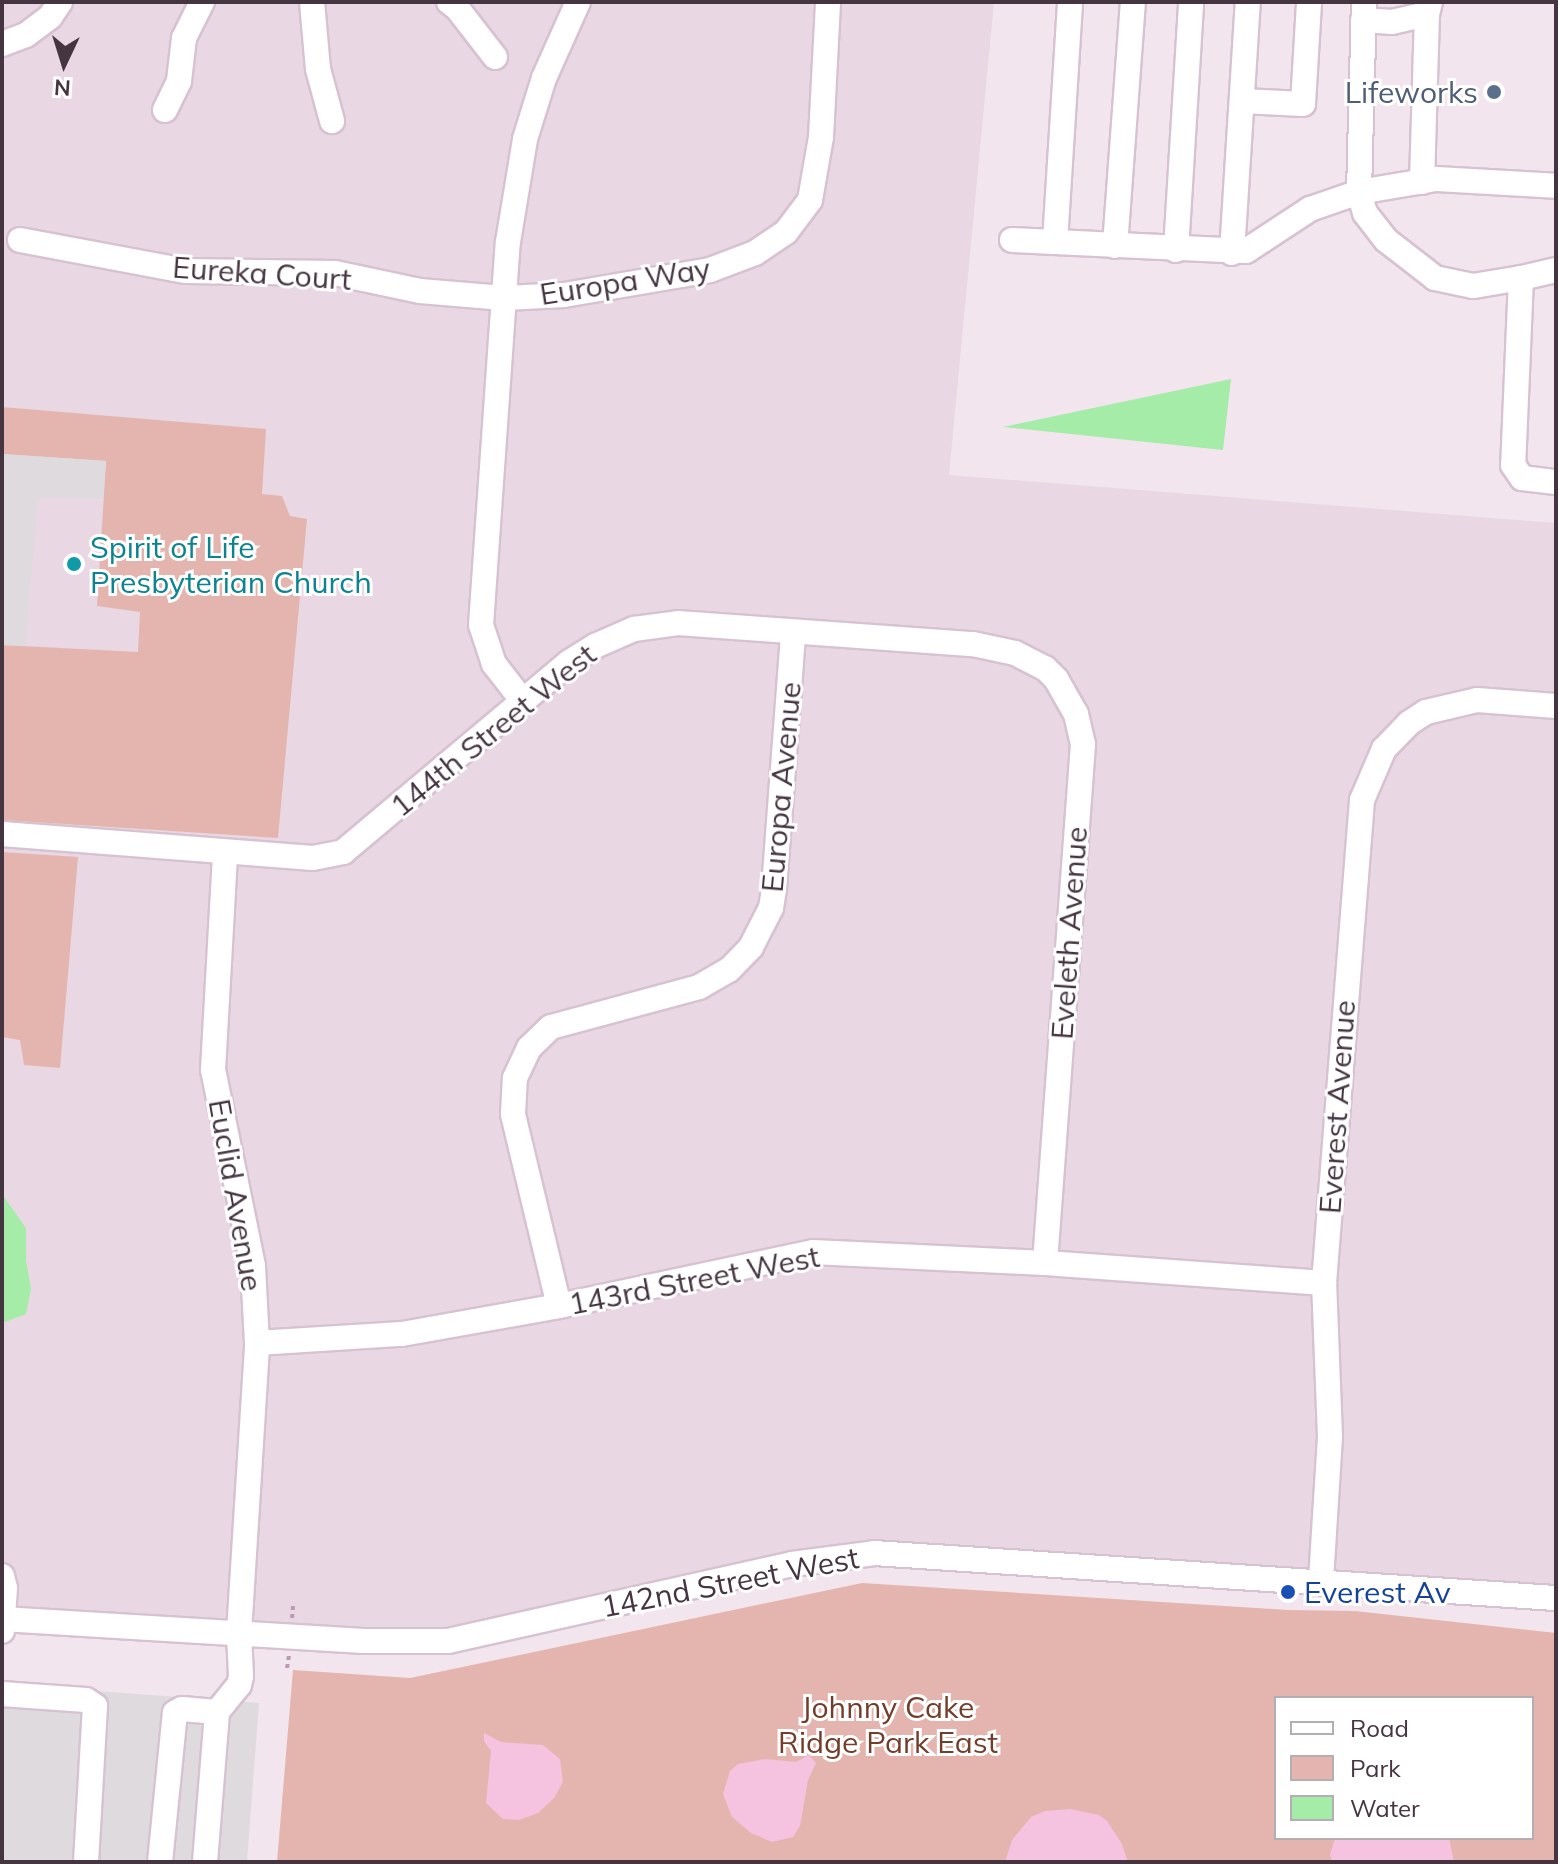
<!DOCTYPE html>
<style>
body{margin:0}
#map{position:relative;width:1558px;height:1864px;overflow:hidden;background:#f2e5ed;font-family:Mulish,sans-serif}
div>[style]{position:absolute}
[style*='--x']{left:calc(var(--x)*1px);top:calc(var(--y)*1px);width:calc(var(--w)*1px);rotate:calc(var(--a)*1deg)}
.residential>*{inset:0;background:#e9d7e3}
.green>*{inset:0;background:#e4b5af}
.sand>*{inset:0;background:#f5c2df}
.parking>*{inset:0;background:#dfdade}
.water>*{inset:0;background:#a4eca8}
.path>*{height:4px;margin-top:-2px;transform-origin:0;background:repeating-linear-gradient(90deg,#bd9ab3 0 4px,transparent 0 8px)}
.roads{filter:drop-shadow(2px 0 #d7c2d1) drop-shadow(-2px 0 #d7c2d1) drop-shadow(0 2px #d7c2d1) drop-shadow(0 -2px #d7c2d1)}
.minor>*{height:24px;margin:-12px;padding:0 12px;transform-origin:12px;border-radius:12px;background:#fff}
.dots>*{width:22px;height:22px;translate:-50% -50%;box-sizing:border-box;border:4px solid #fff;border-radius:50%}
span{translate:-50% -50%;white-space:nowrap;text-align:center;line-height:1.15;-webkit-text-stroke:6px #fff;paint-order:stroke}
.service-label{font-size:30px;color:#4e5e75}
.right{translate:-100% -50%;text-align:right}
.street-label{font-size:30px;color:#443540}
.culture-label{font-size:30px;color:#0d838f}
.left{translate:0 -50%;text-align:left}
.transit-label{font-size:30px;color:#164399}
.park-label{font-size:30px;color:#723e2c}
.frame{position:absolute;inset:0;border:4px solid #443540;pointer-events:none}
.legend{position:absolute;left:1274px;top:1696px;width:260px;height:144px;box-sizing:border-box;background:#fff;border:2px solid #b4aeb3;margin:0;padding:10px 14px;list-style:none;font-size:24px;color:#443540}
.legend li{display:flex;align-items:center;gap:16px;height:40px}
.legend b{width:40px;border:2px solid #b4aeb3}
.north{position:absolute;left:24px;top:24px;width:80px;height:80px;-webkit-text-stroke:6px #fff;paint-order:stroke;rotate:184deg;font-size:22px;font-weight:700;line-height:32px;text-align:center;color:#443540}
.north::after{content:'';display:block;margin:auto;width:28px;height:36px;background:#443540;clip-path:polygon(50% 0,100% 100%,50% 72%,0 100%)}
</style>
<div id="map">
<div class="residential">
<div style="clip-path:polygon(2px 2px,994px 2px,949px 475px,1556px 523px,1556px 1600px,815px 1561px,448px 1641px,2px 1618px)"></div>
</div>
<div class="green">
<div style="clip-path:polygon(2px 407px,266px 429px,262px 494px,282px 496px,290px 516px,307px 519px,278px 838px,2px 820px,2px 645px,138px 652px,140px 612px,97px 606px,106px 461px,2px 454px)"></div>
<div style="clip-path:polygon(2px 852px,78px 857px,60px 1068px,24px 1065px,20px 1040px,2px 1037px)"></div>
<div style="clip-path:polygon(evenodd,862px 1583px,1289px 1610px,1355px 1611px,1556px 1633px,1556px 1862px,277px 1862px,293px 1670px,410px 1678px,862px 1583px,1276px 1698px,1532px 1698px,1532px 1838px,1276px 1838px,1276px 1698px)"></div>
</div>
<div class="sand">
<div style="clip-path:polygon(484px 1733px,501px 1742px,543px 1745px,560px 1759px,563px 1782px,554px 1798px,538px 1813px,519px 1820px,503px 1819px,486px 1803px,491px 1751px,484px 1741px)"></div>
<div style="clip-path:polygon(809px 1755px,816px 1763px,808px 1780px,800px 1826px,793px 1837px,772px 1842px,751px 1833px,732px 1817px,723px 1794px,730px 1771px,738px 1764px,765px 1759px,796px 1762px)"></div>
<div style="clip-path:polygon(1070px 1809px,1099px 1815px,1107px 1821px,1122px 1844px,1128px 1862px,1005px 1862px,1012px 1840px,1031px 1817px,1045px 1811px)"></div>
<div style="clip-path:polygon(1335px 1838px,1449px 1838px,1454px 1862px,1332px 1862px,1330px 1855px)"></div>
</div>
<div class="parking">
<div style="clip-path:polygon(2px 454px,106px 461px,103px 499px,38px 498px,25px 646px,2px 645px)"></div>
<div style="clip-path:polygon(2px 1684px,259px 1703px,247px 1862px,2px 1862px)"></div>
</div>
<div class="water">
<div style="clip-path:polygon(1231px 379px,1223px 450px,1003px 427px)"></div>
<div style="clip-path:polygon(2px 1194px,26px 1228px,26px 1260px,31px 1289px,26px 1314px,2px 1323px)"></div>
</div>
<div class="path">
<div style="--x:292;--y:1618;--w:12;--a:-85"></div>
<div style="--x:287;--y:1668;--w:13;--a:-81"></div>
</div>
<div class="roads">
<div class="minor">
<div style="--x:312;--y:2;--w:67;--a:84.9"></div>
<div style="--x:318;--y:69;--w:54;--a:74.9"></div>
<div style="--x:449;--y:2;--w:10;--a:37"></div>
<div style="--x:457;--y:8;--w:62;--a:52.2"></div>
<div style="--x:1363;--y:20;--w:29;--a:4"></div>
<div style="--x:1392;--y:22;--w:36;--a:-13"></div>
<div style="--x:1427;--y:14;--w:12;--a:-76"></div>
<div style="--x:2;--y:44;--w:26;--a:-21"></div>
<div style="--x:26;--y:35;--w:30;--a:-37"></div>
<div style="--x:50;--y:17;--w:18;--a:-56"></div>
<div style="--x:1242;--y:101;--w:61;--a:2.8"></div>
<div style="--x:1303;--y:104;--w:102;--a:-86.6"></div>
<div style="--x:165;--y:110;--w:32;--a:-64"></div>
<div style="--x:179;--y:81;--w:43;--a:-83.4"></div>
<div style="--x:184;--y:38;--w:40;--a:-63.4"></div>
<div style="--x:1422;--y:182;--w:168;--a:-88.3"></div>
<div style="--x:20;--y:240;--w:169;--a:10.6"></div>
<div style="--x:186;--y:271;--w:149;--a:0.8"></div>
<div style="--x:335;--y:273;--w:87;--a:12"></div>
<div style="--x:420;--y:291;--w:84;--a:4.8"></div>
<div style="--x:504;--y:298;--w:60;--a:-2.9"></div>
<div style="--x:564;--y:295;--w:148;--a:-9.7"></div>
<div style="--x:710;--y:270;--w:48;--a:-20.7"></div>
<div style="--x:755;--y:253;--w:37;--a:-34"></div>
<div style="--x:786;--y:232;--w:40;--a:-53"></div>
<div style="--x:810;--y:200;--w:64;--a:-80.1"></div>
<div style="--x:821;--y:137;--w:135;--a:-87"></div>
<div style="--x:1012;--y:240;--w:234;--a:2.7"></div>
<div style="--x:1246;--y:251;--w:77;--a:-33.3"></div>
<div style="--x:1310;--y:209;--w:52;--a:-19.1"></div>
<div style="--x:1359;--y:192;--w:190;--a:-88.5"></div>
<div style="--x:1055;--y:242;--w:240;--a:-86.4"></div>
<div style="--x:1115;--y:246;--w:245;--a:-85.8"></div>
<div style="--x:1176;--y:250;--w:248;--a:-86.5"></div>
<div style="--x:1232;--y:253;--w:252;--a:-86.4"></div>
<div style="--x:1556;--y:270;--w:36;--a:167"></div>
<div style="--x:1521;--y:278;--w:187;--a:92.4"></div>
<div style="--x:1513;--y:465;--w:16;--a:55"></div>
<div style="--x:1522;--y:478;--w:34;--a:7"></div>
<div style="--x:1521;--y:278;--w:49;--a:170.5"></div>
<div style="--x:1473;--y:286;--w:39;--a:-168"></div>
<div style="--x:1435;--y:278;--w:62;--a:-142.2"></div>
<div style="--x:1386;--y:240;--w:34;--a:-128"></div>
<div style="--x:1365;--y:213;--w:22;--a:-106"></div>
<div style="--x:1359;--y:192;--w:78;--a:-9.6"></div>
<div style="--x:1436;--y:179;--w:120;--a:3.3"></div>
<div style="--x:522;--y:700;--w:46;--a:-127.9"></div>
<div style="--x:494;--y:664;--w:41;--a:-108.4"></div>
<div style="--x:481;--y:625;--w:384;--a:-86"></div>
<div style="--x:508;--y:242;--w:104;--a:-80.6"></div>
<div style="--x:525;--y:139;--w:64;--a:-72.7"></div>
<div style="--x:544;--y:78;--w:83;--a:-65.9"></div>
<div style="--x:2;--y:834;--w:312;--a:4.4"></div>
<div style="--x:313;--y:858;--w:31;--a:-11"></div>
<div style="--x:343;--y:852;--w:294;--a:-40"></div>
<div style="--x:568;--y:663;--w:32;--a:-32"></div>
<div style="--x:595;--y:646;--w:43;--a:-23.6"></div>
<div style="--x:634;--y:629;--w:44;--a:-7.8"></div>
<div style="--x:678;--y:623;--w:296;--a:4.1"></div>
<div style="--x:973;--y:644;--w:43;--a:12.1"></div>
<div style="--x:1015;--y:653;--w:34;--a:27"></div>
<div style="--x:1045;--y:668;--w:16;--a:45"></div>
<div style="--x:1056;--y:679;--w:40;--a:60.3"></div>
<div style="--x:1076;--y:714;--w:31;--a:77"></div>
<div style="--x:1083;--y:744;--w:520;--a:94.19"></div>
<div style="--x:559;--y:1306;--w:197;--a:-103.5"></div>
<div style="--x:513;--y:1114;--w:36;--a:-87"></div>
<div style="--x:515;--y:1078;--w:33;--a:-65"></div>
<div style="--x:529;--y:1048;--w:30;--a:-44"></div>
<div style="--x:551;--y:1027;--w:153;--a:-15.1"></div>
<div style="--x:699;--y:987;--w:34;--a:-30"></div>
<div style="--x:729;--y:970;--w:32;--a:-46"></div>
<div style="--x:751;--y:947;--w:44;--a:-62.9"></div>
<div style="--x:771;--y:908;--w:20;--a:-81"></div>
<div style="--x:774;--y:888;--w:256;--a:-85.7"></div>
<div style="--x:257;--y:1343;--w:145;--a:-3.6"></div>
<div style="--x:402;--y:1334;--w:159;--a:-10.1"></div>
<div style="--x:559;--y:1306;--w:260;--a:-12"></div>
<div style="--x:813;--y:1252;--w:232;--a:2.7"></div>
<div style="--x:1045;--y:1263;--w:280;--a:4.1"></div>
<div style="--x:2;--y:1576;--w:12;--a:76"></div>
<div style="--x:5;--y:1588;--w:43;--a:94"></div>
<div style="--x:1321;--y:1580;--w:143;--a:-86.4"></div>
<div style="--x:1330;--y:1437;--w:154;--a:-92.2"></div>
<div style="--x:1324;--y:1283;--w:484;--a:-85.5"></div>
<div style="--x:1362;--y:800;--w:56;--a:-66.7"></div>
<div style="--x:1384;--y:749;--w:36;--a:-46"></div>
<div style="--x:1409;--y:723;--w:20;--a:-33"></div>
<div style="--x:1426;--y:712;--w:52;--a:-13.2"></div>
<div style="--x:1477;--y:700;--w:79;--a:4.3"></div>
<div style="--x:2;--y:1619;--w:362;--a:3.5"></div>
<div style="--x:363;--y:1641;--w:85;--a:0"></div>
<div style="--x:448;--y:1641;--w:353;--a:-12.6"></div>
<div style="--x:792;--y:1564;--w:83;--a:-7.6"></div>
<div style="--x:874;--y:1553;--w:683;--a:3.78"></div>
<div style="--x:2;--y:1694;--w:84;--a:4.1"></div>
<div style="--x:86;--y:1700;--w:11;--a:34"></div>
<div style="--x:95;--y:1706;--w:156;--a:93.3"></div>
<div style="--x:160;--y:1862;--w:150;--a:-84.3"></div>
<div style="--x:175;--y:1713;--w:8;--a:-30"></div>
<div style="--x:182;--y:1709;--w:35;--a:5"></div>
<div style="--x:205;--y:1862;--w:150;--a:-85.4"></div>
<div style="--x:217;--y:1712;--w:35;--a:-51"></div>
<div style="--x:239;--y:1685;--w:9;--a:-77"></div>
<div style="--x:241;--y:1676;--w:43;--a:-92.7"></div>
<div style="--x:239;--y:1633;--w:291;--a:-86.4"></div>
<div style="--x:257;--y:1343;--w:77;--a:-93"></div>
<div style="--x:253;--y:1266;--w:200;--a:-101.5"></div>
<div style="--x:213;--y:1070;--w:217;--a:-86.8"></div>
</div>
</div>
<div class="dots">
<div style="left:1494px;top:92px;background:#5c6f8a"></div>
<div style="left:74px;top:564px;background:#0f9aa8"></div>
<div style="left:1288px;top:1592px;background:#1a4fb4"></div>
</div>
<div class="service-label">
<span class="right" style="left:1478px;top:92px">Lifeworks</span>
</div>
<div class="street-label">
<span style="left:262px;top:273px;rotate:4deg">Eureka Court</span>
<span style="left:625px;top:281px;rotate:-9deg">Europa Way</span>
<span style="left:493px;top:730px;rotate:-39deg">144th Street West</span>
<span style="left:781px;top:787px;rotate:-85deg">Europa Avenue</span>
<span style="left:1069px;top:933px;rotate:-86deg">Eveleth Avenue</span>
<span style="left:1337px;top:1107px;rotate:-86deg">Everest Avenue</span>
<span style="left:236px;top:1195px;rotate:80deg">Euclid Avenue</span>
<span style="left:694px;top:1280px;rotate:-11deg">143rd Street West</span>
<span style="left:730px;top:1582px;rotate:-11deg">142nd Street West</span>
</div>
<div class="culture-label">
<span class="left" style="left:90px;top:564px">Spirit of Life<br>Presbyterian Church</span>
</div>
<div class="transit-label">
<span class="left" style="left:1304px;top:1592px">Everest Av</span>
</div>
<div class="park-label">
<span style="left:888px;top:1724px">Johnny Cake<br>Ridge Park East</span>
</div>
<div class="frame"></div>
<ul class="legend">
<li><b style="height:10px;background:#fff"></b>Road</li>
<li><b style="height:22px;background:#e4b5af"></b>Park</li>
<li><b style="height:22px;background:#a4eca8"></b>Water</li>
</ul>
<div class="north">N</div>
</div>
